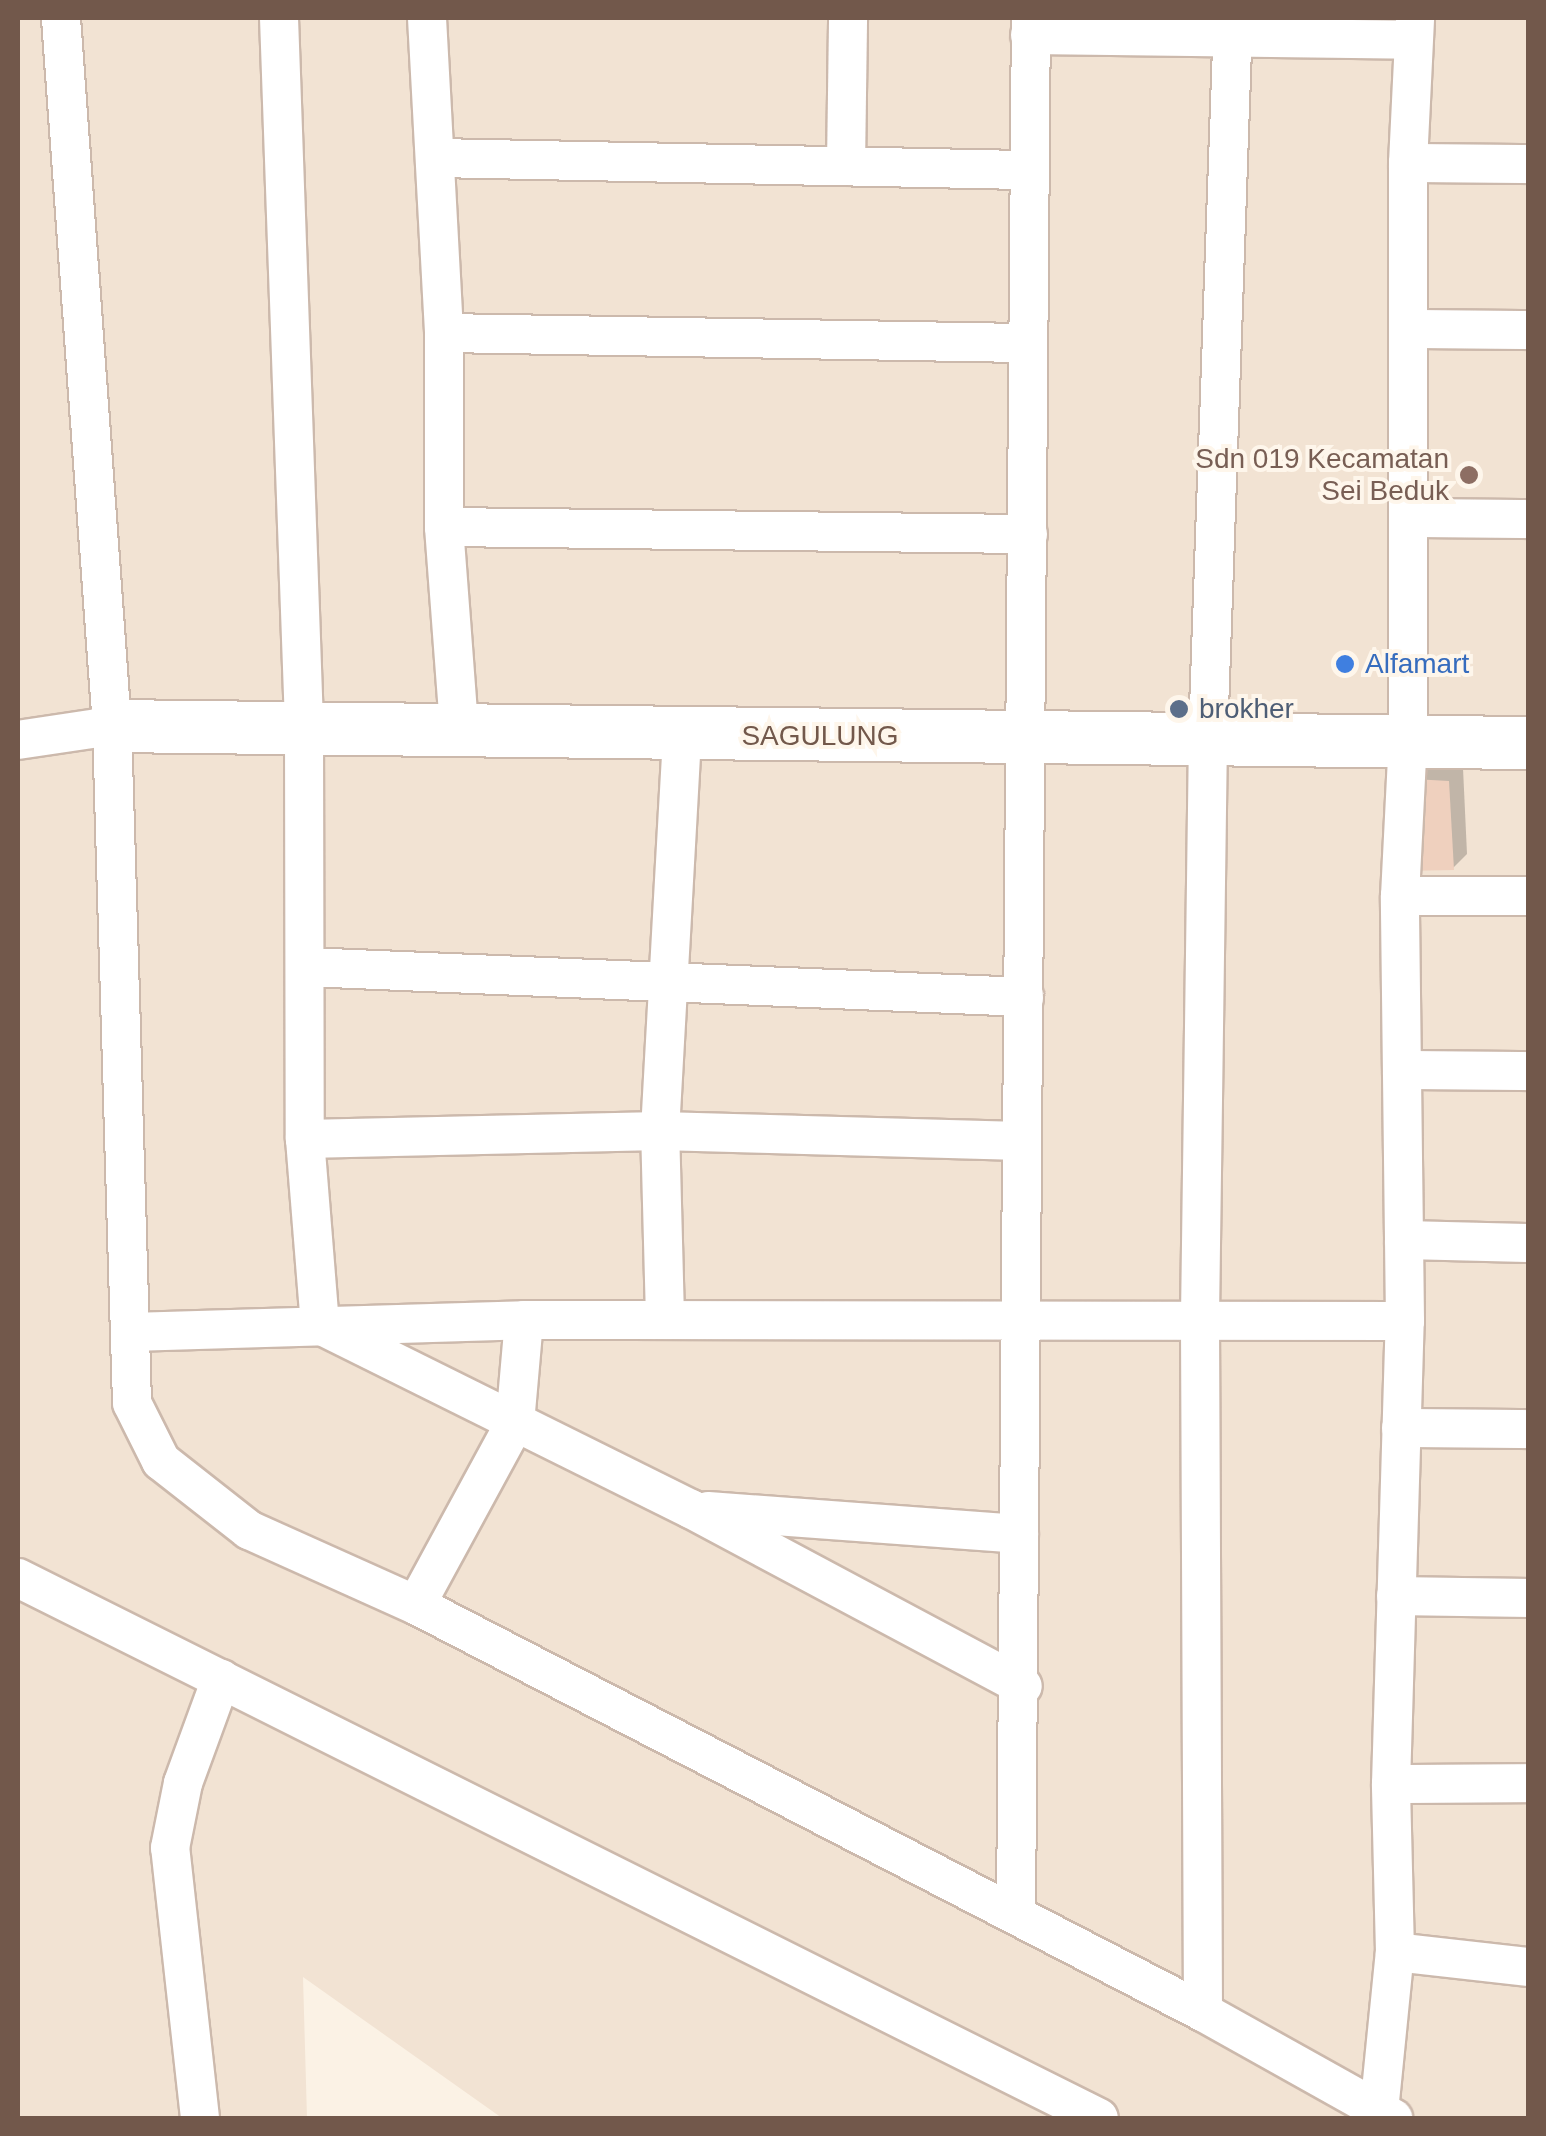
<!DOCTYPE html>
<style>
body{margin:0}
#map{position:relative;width:1546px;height:2136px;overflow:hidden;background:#fbf2e5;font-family:Helvetica,sans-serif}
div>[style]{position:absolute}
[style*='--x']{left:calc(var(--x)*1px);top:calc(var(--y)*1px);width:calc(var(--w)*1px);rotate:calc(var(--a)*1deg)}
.residential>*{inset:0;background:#f2e3d3}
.shadow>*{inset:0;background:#0003}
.building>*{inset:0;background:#efd0be}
.roads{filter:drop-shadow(2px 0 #ccb9ac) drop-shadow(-2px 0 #ccb9ac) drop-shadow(0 2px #ccb9ac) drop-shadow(0 -2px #ccb9ac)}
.street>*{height:38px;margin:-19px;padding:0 19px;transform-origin:19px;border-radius:19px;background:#fff}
.secondary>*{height:52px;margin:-26px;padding:0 26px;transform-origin:26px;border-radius:26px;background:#fff}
.dots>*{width:28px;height:28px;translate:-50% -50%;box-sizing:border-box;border:5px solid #fef6eb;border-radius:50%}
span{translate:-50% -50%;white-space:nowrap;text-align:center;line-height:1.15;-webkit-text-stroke:8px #fef6eb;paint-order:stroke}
.education-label{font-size:28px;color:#785e54}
.right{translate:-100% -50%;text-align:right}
.shop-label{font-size:28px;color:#366cbe}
.left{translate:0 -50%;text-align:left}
.service-label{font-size:28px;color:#4e5e75}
.street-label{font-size:28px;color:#72584b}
.frame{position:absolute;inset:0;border:20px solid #72584b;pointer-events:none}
</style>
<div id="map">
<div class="residential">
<div style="clip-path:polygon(18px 18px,1528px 18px,1528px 2118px,502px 2118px,303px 1977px,307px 2118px,18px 2118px)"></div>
</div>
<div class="shadow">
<div style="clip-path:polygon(1429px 766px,1463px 768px,1467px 854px,1453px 868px,1415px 780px)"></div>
</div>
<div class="building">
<div style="clip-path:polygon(1413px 779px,1449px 781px,1454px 870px,1404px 871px)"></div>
</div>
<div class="roads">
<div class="street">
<div style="--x:61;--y:18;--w:710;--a:85.88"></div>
<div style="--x:112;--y:726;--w:677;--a:88.31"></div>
<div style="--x:132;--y:1403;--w:65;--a:63.4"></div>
<div style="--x:161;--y:1461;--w:112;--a:38.1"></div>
<div style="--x:249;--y:1530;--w:183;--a:24.2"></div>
<div style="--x:416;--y:1605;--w:886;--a:27.35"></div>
<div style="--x:1203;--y:2012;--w:218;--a:29.2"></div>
<div style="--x:279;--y:18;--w:707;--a:87.97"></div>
<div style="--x:304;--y:725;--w:414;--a:89.9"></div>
<div style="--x:305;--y:1139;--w:187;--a:85.4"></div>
<div style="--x:320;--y:1325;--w:414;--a:26.4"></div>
<div style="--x:691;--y:1509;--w:376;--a:28.1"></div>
<div style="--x:427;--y:18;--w:315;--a:86.9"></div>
<div style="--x:444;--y:333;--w:194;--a:90"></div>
<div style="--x:444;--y:527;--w:201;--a:85.7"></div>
<div style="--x:1030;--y:35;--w:383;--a:0.7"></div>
<div style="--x:436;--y:158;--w:590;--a:1.17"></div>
<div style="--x:1408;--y:163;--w:120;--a:0.5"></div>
<div style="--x:846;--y:166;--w:148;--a:-89.2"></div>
<div style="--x:1411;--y:329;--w:117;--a:0.5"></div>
<div style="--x:444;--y:333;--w:580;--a:0.99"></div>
<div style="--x:1411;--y:518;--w:117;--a:0.5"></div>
<div style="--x:444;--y:527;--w:584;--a:0.69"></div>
<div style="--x:18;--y:740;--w:95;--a:-8.5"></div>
<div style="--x:1400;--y:896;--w:128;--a:0"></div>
<div style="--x:306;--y:967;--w:719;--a:2.39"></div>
<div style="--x:1402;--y:1070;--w:126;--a:0.5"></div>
<div style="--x:305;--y:1139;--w:355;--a:-1.3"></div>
<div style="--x:660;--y:1131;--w:361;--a:1.6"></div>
<div style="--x:1404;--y:1240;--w:124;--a:1.4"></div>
<div style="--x:665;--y:1318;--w:187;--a:-91.5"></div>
<div style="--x:660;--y:1131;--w:397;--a:-86.8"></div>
<div style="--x:131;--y:1332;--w:393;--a:-1.7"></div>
<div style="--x:524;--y:1320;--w:881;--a:0.07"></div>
<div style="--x:1401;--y:1428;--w:127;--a:0.5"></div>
<div style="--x:708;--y:1511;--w:312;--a:4.2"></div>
<div style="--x:18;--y:1578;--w:1208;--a:26.54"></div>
<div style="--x:1396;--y:1596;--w:132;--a:0.9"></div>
<div style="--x:416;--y:1605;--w:207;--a:-61.5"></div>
<div style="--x:515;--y:1423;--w:103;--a:-85"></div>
<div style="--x:1391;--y:1784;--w:137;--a:-0.4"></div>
<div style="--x:1016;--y:1915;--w:1897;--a:-89.55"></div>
<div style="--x:1395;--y:1952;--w:134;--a:6.4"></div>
<div style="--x:1203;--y:2012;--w:695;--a:-90.25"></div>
<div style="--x:1200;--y:1317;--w:579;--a:-89.21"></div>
<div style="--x:1208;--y:738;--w:720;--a:-88.01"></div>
<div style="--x:1379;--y:2111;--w:160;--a:-84.3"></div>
<div style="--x:1395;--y:1952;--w:168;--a:-91.4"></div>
<div style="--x:1391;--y:1784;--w:463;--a:-88.3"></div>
<div style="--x:1405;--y:1321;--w:425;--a:-90.7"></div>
<div style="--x:1400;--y:896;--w:156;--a:-87.1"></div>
<div style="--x:1408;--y:740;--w:577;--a:-90"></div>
<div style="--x:1408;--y:163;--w:145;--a:-87.2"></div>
<div style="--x:200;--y:2118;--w:272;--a:-96.3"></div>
<div style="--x:170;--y:1848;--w:66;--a:-78.7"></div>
<div style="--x:183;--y:1783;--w:111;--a:-69.9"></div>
</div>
<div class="secondary">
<div style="--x:112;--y:726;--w:1416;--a:0.69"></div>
</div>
</div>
<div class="dots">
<div style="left:1469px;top:475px;background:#8d6e63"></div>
<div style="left:1345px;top:664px;background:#3f7fe0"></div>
<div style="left:1179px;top:709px;background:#5c6f8a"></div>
</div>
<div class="education-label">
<span class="right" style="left:1449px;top:475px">Sdn 019 Kecamatan<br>Sei Beduk</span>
</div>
<div class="shop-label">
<span class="left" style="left:1365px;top:664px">Alfamart</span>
</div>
<div class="service-label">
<span class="left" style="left:1199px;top:709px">brokher</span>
</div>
<div class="street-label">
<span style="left:820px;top:736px">SAGULUNG</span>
</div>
<div class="frame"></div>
</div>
